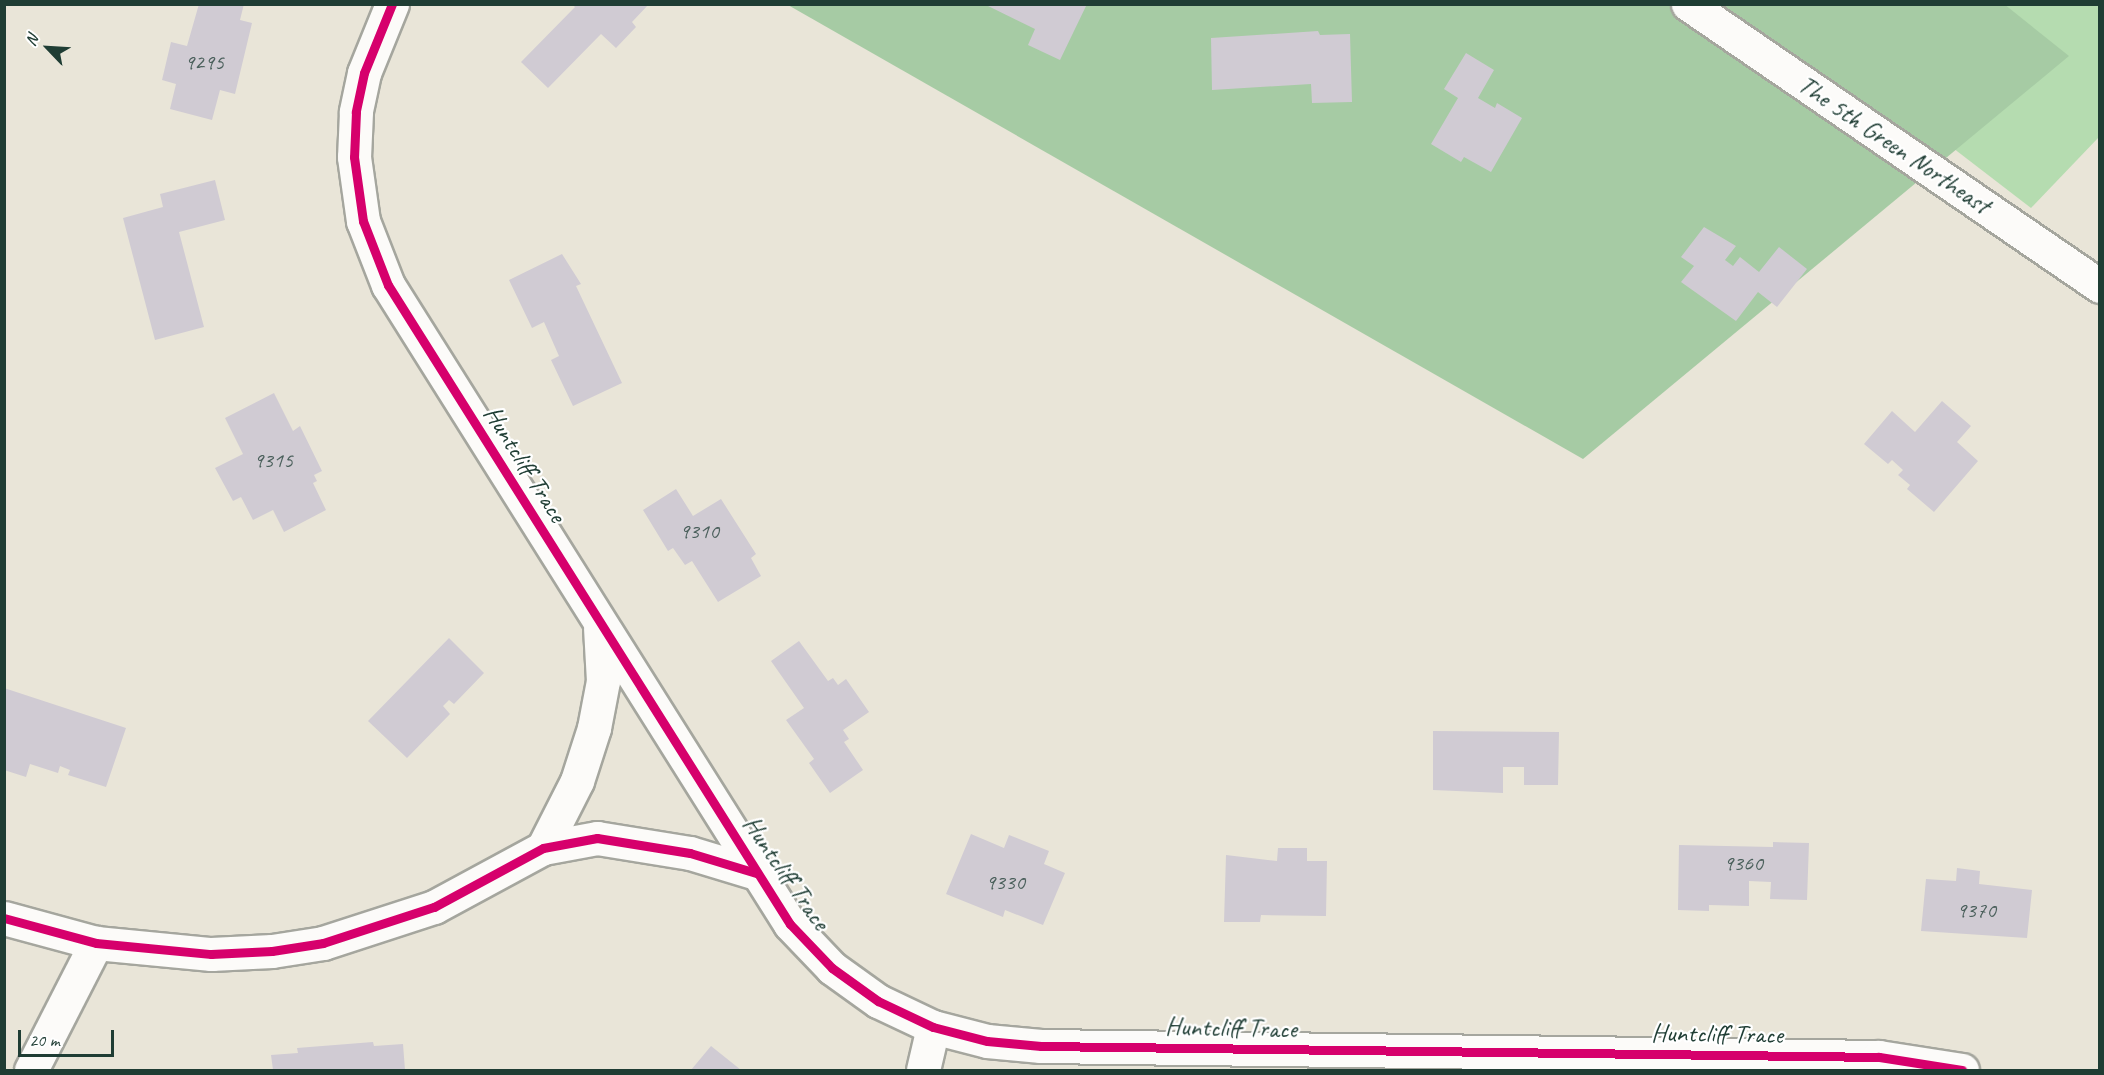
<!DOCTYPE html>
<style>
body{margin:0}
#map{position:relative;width:2104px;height:1075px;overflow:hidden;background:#e9e5d8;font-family:Caveat,sans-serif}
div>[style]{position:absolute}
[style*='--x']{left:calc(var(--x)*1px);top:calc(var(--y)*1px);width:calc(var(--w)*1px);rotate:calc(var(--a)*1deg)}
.green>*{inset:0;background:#b5dcb0}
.forest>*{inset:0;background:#a6cba4}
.building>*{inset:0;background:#d0cbd3}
.roads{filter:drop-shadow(2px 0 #a5a69e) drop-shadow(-2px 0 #a5a69e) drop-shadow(0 2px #a5a69e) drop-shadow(0 -2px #a5a69e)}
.minor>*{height:33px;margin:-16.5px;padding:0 16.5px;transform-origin:16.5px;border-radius:16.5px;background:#fcfbf9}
.cycleway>*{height:9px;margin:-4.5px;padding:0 4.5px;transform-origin:4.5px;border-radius:4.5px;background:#d6006c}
span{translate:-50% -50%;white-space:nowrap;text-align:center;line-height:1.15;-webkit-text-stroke:4.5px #fff;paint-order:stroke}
.number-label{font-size:22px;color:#4b605c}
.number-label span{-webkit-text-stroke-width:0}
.street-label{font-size:26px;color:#1f3d34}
.frame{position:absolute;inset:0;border:6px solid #1f3d34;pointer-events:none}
.north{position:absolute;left:18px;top:18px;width:60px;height:60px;-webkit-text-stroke:4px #fff;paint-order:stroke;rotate:295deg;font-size:16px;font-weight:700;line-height:24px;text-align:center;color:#1f3d34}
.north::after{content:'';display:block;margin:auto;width:21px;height:27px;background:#1f3d34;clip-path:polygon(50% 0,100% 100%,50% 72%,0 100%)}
.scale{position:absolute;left:18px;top:1030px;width:96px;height:27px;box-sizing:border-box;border:3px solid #1f3d34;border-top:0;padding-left:8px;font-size:18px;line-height:21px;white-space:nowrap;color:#1f3d34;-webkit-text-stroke:4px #fff;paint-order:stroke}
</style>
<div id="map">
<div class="green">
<div style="clip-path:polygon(1767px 5px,2099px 5px,2099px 137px,2031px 208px)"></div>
</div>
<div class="forest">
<div style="clip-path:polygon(2004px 4px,2069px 56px,1583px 459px,788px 5px)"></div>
</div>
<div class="building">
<div style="clip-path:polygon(199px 4px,244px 4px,240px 20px,252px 23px,235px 94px,220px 90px,212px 120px,170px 109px,176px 84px,162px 80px,171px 42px,187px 46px)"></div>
<div style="clip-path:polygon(572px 4px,649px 4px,632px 22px,636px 27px,616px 48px,601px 34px,548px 88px,521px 62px,575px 7px)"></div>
<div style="clip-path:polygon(984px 4px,1087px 4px,1060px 60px,1028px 45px,1035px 29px)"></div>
<div style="clip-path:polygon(1318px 31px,1320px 35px,1350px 34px,1352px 102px,1312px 103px,1311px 84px,1212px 90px,1211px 38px)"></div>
<div style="clip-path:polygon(1466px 53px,1494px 70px,1478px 98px,1495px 108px,1497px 103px,1522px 118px,1491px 172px,1464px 157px,1461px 162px,1431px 144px,1458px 98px,1444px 89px)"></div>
<div style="clip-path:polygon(215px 180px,225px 220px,179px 232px,204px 327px,155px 340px,123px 218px,163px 207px,160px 194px)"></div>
<div style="clip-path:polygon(1704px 227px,1736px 246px,1725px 260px,1733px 266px,1740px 257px,1759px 272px,1779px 247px,1807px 269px,1777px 307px,1758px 292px,1736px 321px,1681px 282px,1694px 266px,1681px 257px)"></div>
<div style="clip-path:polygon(562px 254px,581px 284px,576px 286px,622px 383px,573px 406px,551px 360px,559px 356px,544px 322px,532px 328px,509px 280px)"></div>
<div style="clip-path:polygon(274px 393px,293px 431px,300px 426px,322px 471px,314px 475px,317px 481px,313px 483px,326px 510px,284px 532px,273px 510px,253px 520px,241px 497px,233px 501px,215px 468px,243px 454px,225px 418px)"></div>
<div style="clip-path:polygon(1942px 401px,1971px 426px,1957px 442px,1978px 461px,1934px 512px,1907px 489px,1910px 485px,1898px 475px,1903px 470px,1892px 460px,1888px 464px,1864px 444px,1892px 411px,1915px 432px)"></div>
<div style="clip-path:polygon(676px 489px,693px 516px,721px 499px,756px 554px,751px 558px,761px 576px,718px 602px,692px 561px,685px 565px,673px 548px,668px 551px,643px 510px)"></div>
<div style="clip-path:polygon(449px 638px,484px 673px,454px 704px,449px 700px,443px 706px,450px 714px,407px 758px,368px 721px)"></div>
<div style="clip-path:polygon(799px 641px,828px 681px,833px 678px,838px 685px,846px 679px,869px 712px,843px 730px,849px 739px,844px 742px,863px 770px,830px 793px,809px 763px,814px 759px,786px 720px,804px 708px,771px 661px)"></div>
<div style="clip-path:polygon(4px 688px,126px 728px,106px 787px,68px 775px,70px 770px,60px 766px,58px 773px,30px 764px,26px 777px,4px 770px)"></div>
<div style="clip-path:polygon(1433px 731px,1559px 732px,1558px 785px,1524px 785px,1524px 767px,1503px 767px,1503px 793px,1433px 790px)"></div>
<div style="clip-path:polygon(971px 834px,1004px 848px,1009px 835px,1049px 851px,1044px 864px,1065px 873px,1043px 925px,1005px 910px,1003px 917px,946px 894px)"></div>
<div style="clip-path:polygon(1773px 842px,1809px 843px,1807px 900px,1770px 899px,1771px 882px,1749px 881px,1749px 906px,1709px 905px,1709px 911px,1678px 910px,1679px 845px,1773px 847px)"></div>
<div style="clip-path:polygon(1278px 848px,1307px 848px,1307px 861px,1327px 861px,1326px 916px,1261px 915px,1260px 922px,1224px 922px,1226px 855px,1277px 861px)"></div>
<div style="clip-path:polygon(1957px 868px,1980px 871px,1979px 884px,2032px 890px,2027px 938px,1921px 931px,1926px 879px,1956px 881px)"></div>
<div style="clip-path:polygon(373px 1042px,374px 1046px,403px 1044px,405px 1070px,273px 1070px,271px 1055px,298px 1053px,297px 1048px)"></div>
<div style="clip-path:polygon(711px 1046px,741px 1070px,691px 1070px)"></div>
</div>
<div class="roads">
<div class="minor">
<div style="--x:392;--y:4;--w:74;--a:112.1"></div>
<div style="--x:364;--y:73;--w:40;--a:102"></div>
<div style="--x:356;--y:112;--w:45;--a:92.5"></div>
<div style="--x:354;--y:157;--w:65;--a:82"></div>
<div style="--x:363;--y:221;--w:69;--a:68.7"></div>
<div style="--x:388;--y:285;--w:755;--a:57.83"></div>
<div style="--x:790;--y:924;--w:61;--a:46.3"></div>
<div style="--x:832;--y:968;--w:57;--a:35.7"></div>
<div style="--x:878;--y:1001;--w:61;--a:25.3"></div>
<div style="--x:933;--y:1027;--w:56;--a:14.5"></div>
<div style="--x:987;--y:1041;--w:54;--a:5.3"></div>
<div style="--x:1041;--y:1046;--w:838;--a:0.75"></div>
<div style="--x:1879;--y:1057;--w:84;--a:8.9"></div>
<div style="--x:1688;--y:4;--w:499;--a:34.4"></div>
<div style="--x:543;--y:848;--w:75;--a:-63.1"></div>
<div style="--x:577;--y:781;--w:56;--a:-72.2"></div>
<div style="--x:594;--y:728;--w:48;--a:-79.2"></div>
<div style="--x:603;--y:681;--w:53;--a:-93.2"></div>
<div style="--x:4;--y:918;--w:95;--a:15.2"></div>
<div style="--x:96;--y:943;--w:116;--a:5.5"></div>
<div style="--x:211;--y:954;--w:61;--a:-2.8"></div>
<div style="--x:272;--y:951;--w:52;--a:-8.9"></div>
<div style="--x:323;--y:943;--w:117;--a:-18"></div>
<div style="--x:434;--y:907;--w:124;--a:-28.4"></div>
<div style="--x:543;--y:848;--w:55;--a:-10.5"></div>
<div style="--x:597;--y:838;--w:94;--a:9.2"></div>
<div style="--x:690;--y:853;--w:69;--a:16.9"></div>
<div style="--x:31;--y:1070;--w:143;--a:-62.9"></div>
<div style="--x:923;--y:1070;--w:44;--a:-76.9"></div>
</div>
</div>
<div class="cycleway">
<div style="--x:392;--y:4;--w:74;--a:112.1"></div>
<div style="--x:364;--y:73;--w:40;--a:102"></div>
<div style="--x:356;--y:112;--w:45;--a:92.5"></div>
<div style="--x:354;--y:157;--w:65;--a:82"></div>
<div style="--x:363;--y:221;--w:69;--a:68.7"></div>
<div style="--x:388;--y:285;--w:755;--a:57.83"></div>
<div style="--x:790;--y:924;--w:61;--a:46.3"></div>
<div style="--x:832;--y:968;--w:57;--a:35.7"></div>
<div style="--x:878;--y:1001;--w:61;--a:25.3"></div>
<div style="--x:933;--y:1027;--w:56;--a:14.5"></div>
<div style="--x:987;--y:1041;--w:54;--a:5.3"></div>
<div style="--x:1041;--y:1046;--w:838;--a:0.75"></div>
<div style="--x:1879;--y:1057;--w:84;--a:8.9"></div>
<div style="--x:4;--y:918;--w:95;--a:15.2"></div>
<div style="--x:96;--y:943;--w:116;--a:5.5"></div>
<div style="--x:211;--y:954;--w:61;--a:-2.8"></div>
<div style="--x:272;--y:951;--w:52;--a:-8.9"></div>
<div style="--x:323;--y:943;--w:117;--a:-18"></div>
<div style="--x:434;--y:907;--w:124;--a:-28.4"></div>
<div style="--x:543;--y:848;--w:55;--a:-10.5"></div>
<div style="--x:597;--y:838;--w:94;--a:9.2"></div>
<div style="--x:690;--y:853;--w:69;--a:16.9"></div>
</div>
<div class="number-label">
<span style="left:204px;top:63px">9295</span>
<span style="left:273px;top:461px">9315</span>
<span style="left:699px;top:532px">9310</span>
<span style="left:1743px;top:864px">9360</span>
<span style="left:1005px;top:883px">9330</span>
<span style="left:1976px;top:911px">9370</span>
</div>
<div class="street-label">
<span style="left:1894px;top:145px;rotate:34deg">The 5th Green Northeast</span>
<span style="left:525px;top:464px;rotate:58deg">Huntcliff Trace</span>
<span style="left:786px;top:873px;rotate:55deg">Huntcliff Trace</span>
<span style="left:1231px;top:1028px;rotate:1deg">Huntcliff Trace</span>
<span style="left:1717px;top:1034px;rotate:1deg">Huntcliff Trace</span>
</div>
<div class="frame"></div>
<div class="north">N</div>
<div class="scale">20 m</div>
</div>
